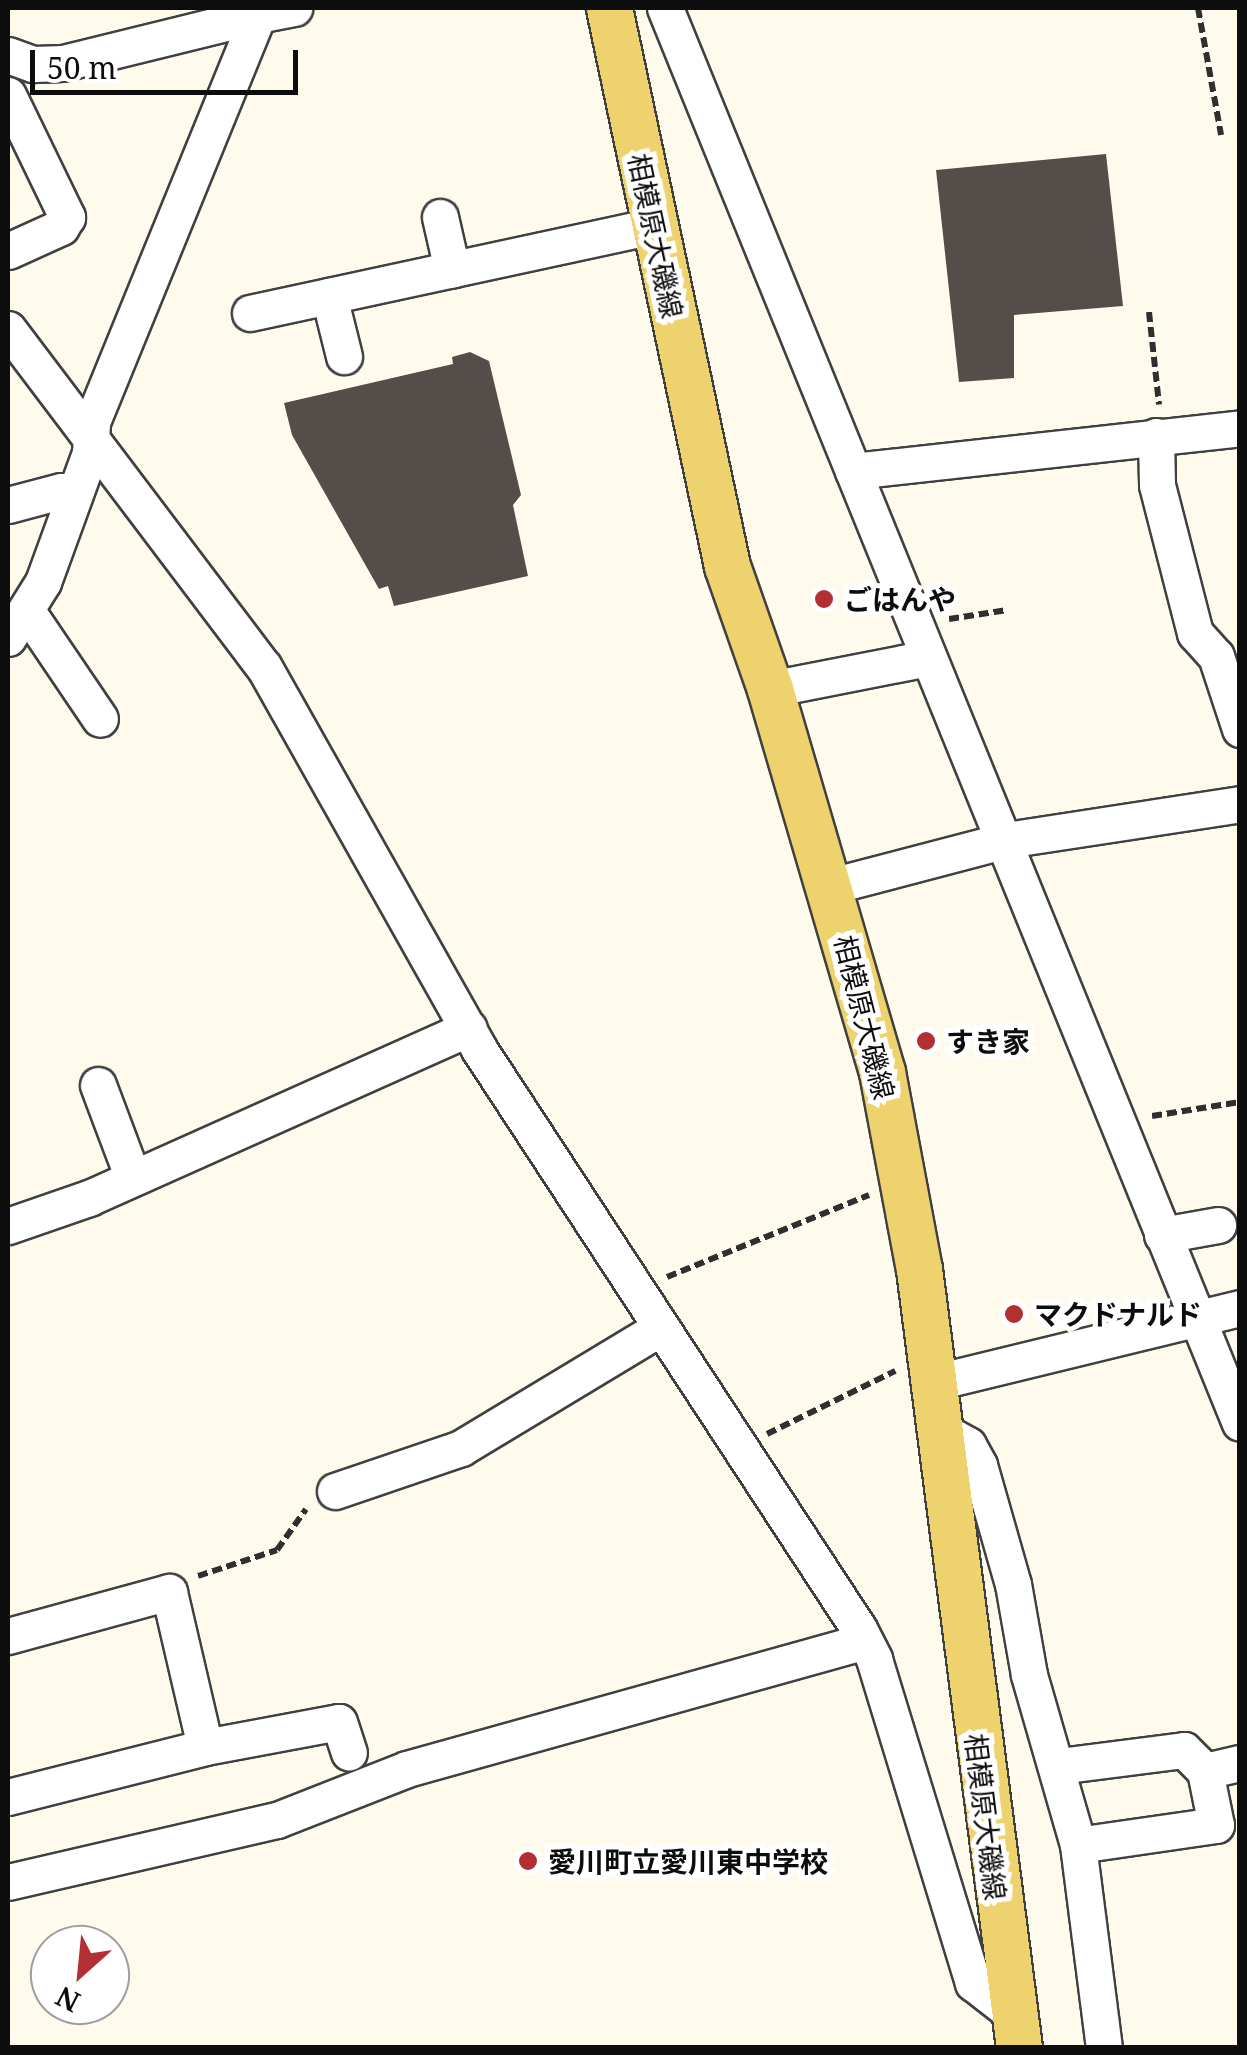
<!DOCTYPE html>
<meta charset="utf-8">
<style>
body{margin:0}
#map{position:relative;width:1247px;height:2055px;overflow:hidden;background:#fefbed;font-family:"Noto Serif","Noto Sans JP",serif}
div>[style]{position:absolute}
[style*='--x']{left:calc(var(--x)*1px);top:calc(var(--y)*1px);width:calc(var(--w)*1px);rotate:calc(var(--a)*1deg)}
.building>*{inset:0;background:#544e4a}
.path>*{height:6px;margin-top:-3px;transform-origin:0;background:repeating-linear-gradient(90deg,#2f2f2f 0 10px,transparent 0 15px)}
.roads{filter:drop-shadow(2px 0 #404040) drop-shadow(-2px 0 #404040) drop-shadow(0 2px #404040) drop-shadow(0 -2px #404040)}
.minor>*{height:35px;margin:-17.5px;padding:0 17.5px;transform-origin:17.5px;border-radius:17.5px;background:#fff}
.major>*{height:45px;margin:-22.5px;padding:0 22.5px;transform-origin:22.5px;border-radius:22.5px;background:#eed26d}
.dots>*{width:28px;height:28px;translate:-50% -50%;box-sizing:border-box;border:5px solid #fff;border-radius:50%}
span{translate:-50% -50%;white-space:nowrap;text-align:center;line-height:1.15;-webkit-text-stroke:10px #fff;paint-order:stroke}
.street-label{font-size:28px;color:#0d0d0d}
.poi-label{font-size:28px;color:#0d0d0d;font-weight:700}
.left{translate:0 -50%;text-align:left}
.frame{position:absolute;inset:0;border:10px solid #0d0d0d;pointer-events:none}
.north{position:absolute;left:30px;top:1925px;width:100px;height:100px;box-sizing:border-box;background:#fff;border:2px solid #9e9e9e;border-radius:50%;rotate:207deg;font-size:28px;font-weight:700;line-height:40px;text-align:center;color:#0d0d0d}
.north::after{content:'';display:block;margin:auto;width:35px;height:45px;background:#b22f33;clip-path:polygon(50% 0,100% 100%,50% 72%,0 100%)}
.scale{position:absolute;left:30px;top:50px;width:268px;height:45px;box-sizing:border-box;border:5px solid #0d0d0d;border-top:0;padding-left:12px;font-size:30px;line-height:35px;white-space:nowrap;color:#0d0d0d;-webkit-text-stroke:8px #fff;paint-order:stroke}
</style>
<div id="map">
<div class="building">
<div style="clip-path:polygon(1106px 154px,1123px 306px,1014px 315px,1014px 378px,959px 382px,936px 170px)"></div>
<div style="clip-path:polygon(470px 352px,489px 361px,521px 495px,513px 505px,528px 576px,394px 606px,388px 586px,379px 589px,292px 435px,284px 403px,453px 364px,452px 357px)"></div>
</div>
<div class="path">
<div style="--x:1198;--y:8;--w:129;--a:79.7"></div>
<div style="--x:1149;--y:312;--w:93;--a:83.8"></div>
<div style="--x:949;--y:619;--w:59;--a:-8.8"></div>
<div style="--x:1152;--y:1116;--w:89;--a:-9"></div>
<div style="--x:667;--y:1277;--w:218;--a:-22.1"></div>
<div style="--x:767;--y:1434;--w:143;--a:-26.2"></div>
<div style="--x:198;--y:1576;--w:83;--a:-18.2"></div>
<div style="--x:277;--y:1550;--w:50;--a:-54.7"></div>
</div>
<div class="roads">
<div class="minor">
<div style="--x:665;--y:8;--w:1527;--a:67.89"></div>
<div style="--x:8;--y:55;--w:27;--a:20"></div>
<div style="--x:33;--y:64;--w:30;--a:-2"></div>
<div style="--x:63;--y:63;--w:201;--a:-13.8"></div>
<div style="--x:8;--y:95;--w:136;--a:64.2"></div>
<div style="--x:67;--y:217;--w:12;--a:121"></div>
<div style="--x:61;--y:227;--w:58;--a:155.6"></div>
<div style="--x:440;--y:217;--w:54;--a:77.2"></div>
<div style="--x:329;--y:296;--w:62;--a:76"></div>
<div style="--x:250;--y:313;--w:413;--a:-12.2"></div>
<div style="--x:8;--y:329;--w:424;--a:52.9"></div>
<div style="--x:264;--y:667;--w:438;--a:60.6"></div>
<div style="--x:479;--y:1049;--w:693;--a:56.77"></div>
<div style="--x:859;--y:1629;--w:34;--a:63"></div>
<div style="--x:874;--y:1659;--w:339;--a:73"></div>
<div style="--x:973;--y:1983;--w:51;--a:37.8"></div>
<div style="--x:1156;--y:436;--w:49;--a:88.8"></div>
<div style="--x:1157;--y:485;--w:153;--a:75.6"></div>
<div style="--x:1195;--y:633;--w:31;--a:48"></div>
<div style="--x:1216;--y:656;--w:77;--a:71.8"></div>
<div style="--x:853;--y:471;--w:389;--a:-6.3"></div>
<div style="--x:8;--y:505;--w:55;--a:-14.8"></div>
<div style="--x:61;--y:491;--w:13;--a:13"></div>
<div style="--x:27;--y:611;--w:130;--a:55.9"></div>
<div style="--x:8;--y:638;--w:66;--a:-58"></div>
<div style="--x:43;--y:582;--w:137;--a:-70"></div>
<div style="--x:90;--y:453;--w:31;--a:-86"></div>
<div style="--x:92;--y:422;--w:440;--a:-67.8"></div>
<div style="--x:258;--y:15;--w:37;--a:-11"></div>
<div style="--x:770;--y:689;--w:161;--a:-11.1"></div>
<div style="--x:831;--y:886;--w:181;--a:-14.7"></div>
<div style="--x:1006;--y:840;--w:237;--a:-8.7"></div>
<div style="--x:98;--y:1085;--w:99;--a:69.4"></div>
<div style="--x:8;--y:1226;--w:86;--a:-19.1"></div>
<div style="--x:89;--y:1198;--w:416;--a:-24.1"></div>
<div style="--x:1162;--y:1235;--w:57;--a:-10.1"></div>
<div style="--x:932;--y:1383;--w:317;--a:-13.7"></div>
<div style="--x:941;--y:1430;--w:31;--a:29"></div>
<div style="--x:968;--y:1445;--w:23;--a:61"></div>
<div style="--x:979;--y:1465;--w:124;--a:74.1"></div>
<div style="--x:1013;--y:1584;--w:92;--a:80"></div>
<div style="--x:1029;--y:1675;--w:177;--a:73.9"></div>
<div style="--x:1078;--y:1845;--w:205;--a:82.7"></div>
<div style="--x:335;--y:1491;--w:133;--a:-18.8"></div>
<div style="--x:461;--y:1448;--w:230;--a:-31.1"></div>
<div style="--x:8;--y:1636;--w:167;--a:-15.3"></div>
<div style="--x:169;--y:1592;--w:159;--a:76.9"></div>
<div style="--x:1059;--y:1766;--w:126;--a:-7.3"></div>
<div style="--x:1184;--y:1750;--w:30;--a:45"></div>
<div style="--x:1205;--y:1771;--w:55;--a:78.5"></div>
<div style="--x:1216;--y:1825;--w:139;--a:171.8"></div>
<div style="--x:1205;--y:1771;--w:36;--a:-13"></div>
<div style="--x:8;--y:1797;--w:203;--a:-14.2"></div>
<div style="--x:205;--y:1747;--w:136;--a:-10.6"></div>
<div style="--x:339;--y:1722;--w:32;--a:72"></div>
<div style="--x:8;--y:1882;--w:276;--a:-13"></div>
<div style="--x:277;--y:1820;--w:140;--a:-21.4"></div>
<div style="--x:407;--y:1769;--w:473;--a:-15.6"></div>
</div>
<div class="major">
<div style="--x:609;--y:8;--w:570;--a:78.06"></div>
<div style="--x:727;--y:566;--w:130;--a:70.7"></div>
<div style="--x:770;--y:689;--w:399;--a:73.7"></div>
<div style="--x:882;--y:1072;--w:200;--a:79.4"></div>
<div style="--x:919;--y:1269;--w:785;--a:82.68"></div>
</div>
</div>
<div class="dots">
<div style="left:824px;top:599px;background:#b22f33"></div>
<div style="left:926px;top:1041px;background:#b22f33"></div>
<div style="left:1014px;top:1314px;background:#b22f33"></div>
<div style="left:528px;top:1861px;background:#b22f33"></div>
</div>
<div class="street-label">
<span style="left:656px;top:236px;rotate:78deg">相模原大磯線</span>
<span style="left:865px;top:1017px;rotate:76deg">相模原大磯線</span>
<span style="left:986px;top:1817px;rotate:83deg">相模原大磯線</span>
</div>
<div class="poi-label">
<span class="left" style="left:844px;top:599px">ごはんや</span>
<span class="left" style="left:946px;top:1041px">すき家</span>
<span class="left" style="left:1034px;top:1314px">マクドナルド</span>
<span class="left" style="left:548px;top:1861px">愛川町立愛川東中学校</span>
</div>
<div class="frame"></div>
<div class="north">N</div>
<div class="scale">50 m</div>
</div>
